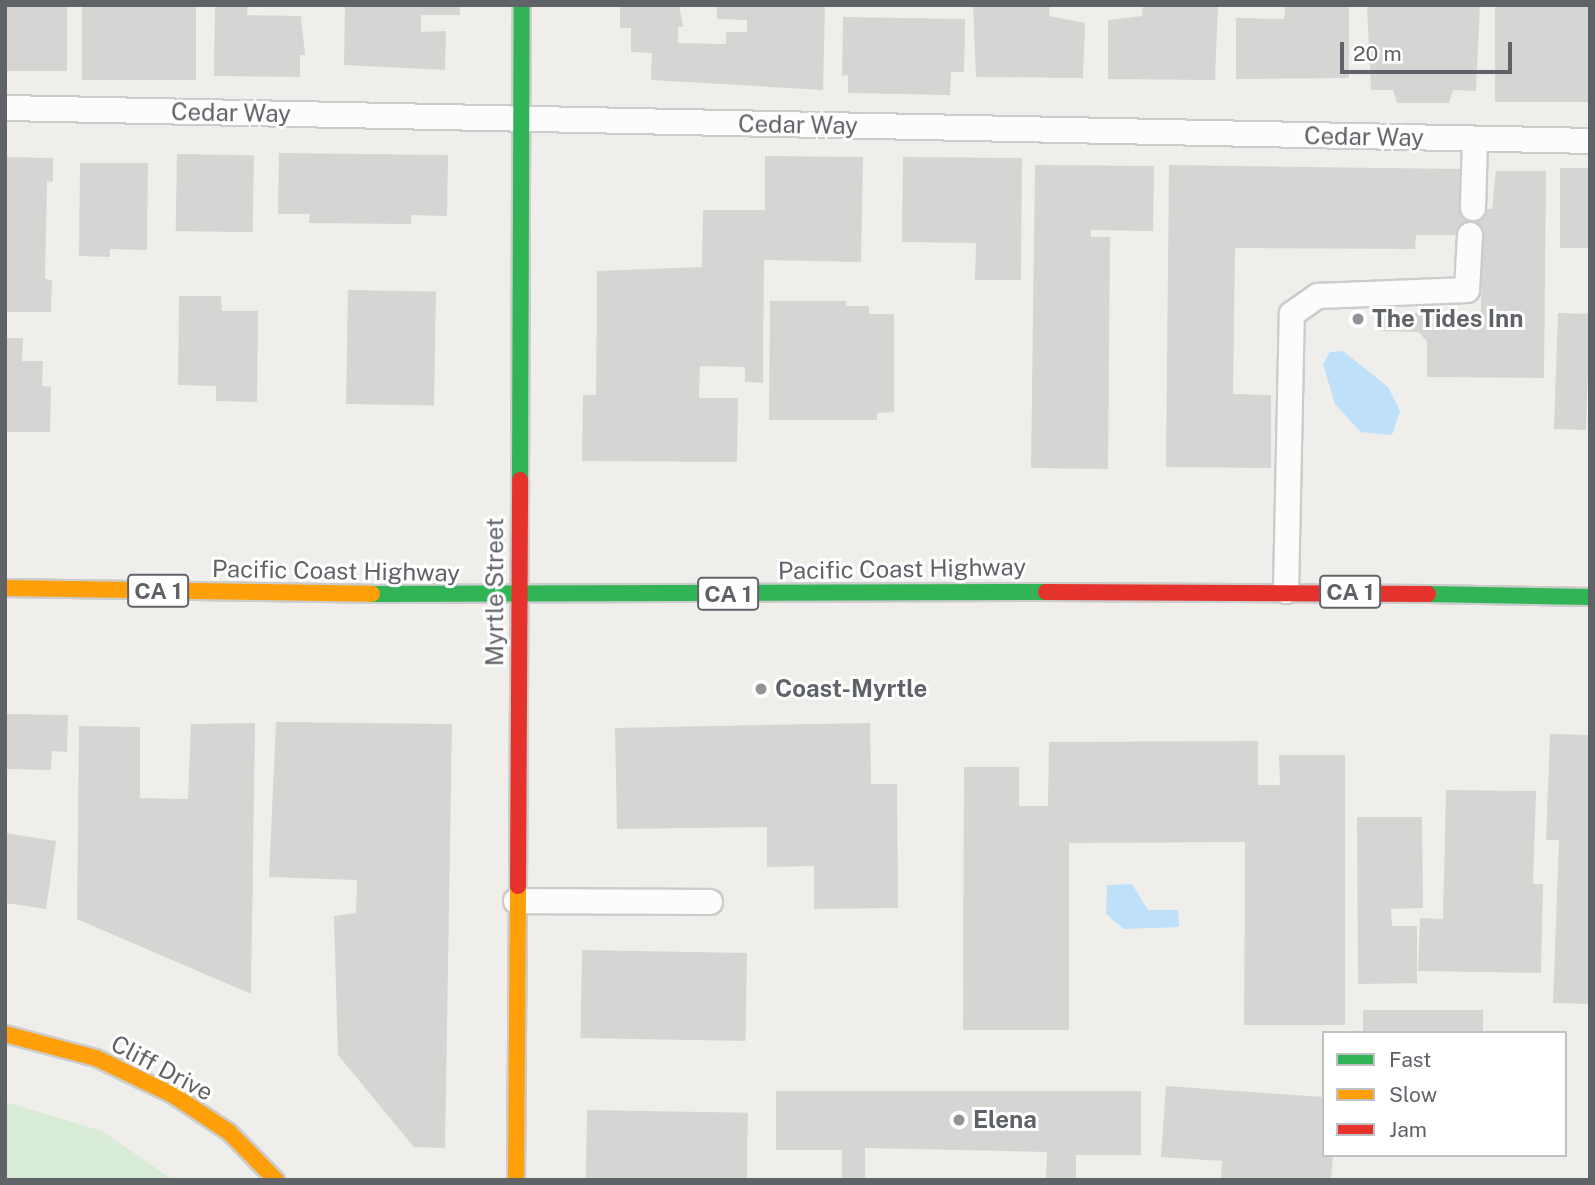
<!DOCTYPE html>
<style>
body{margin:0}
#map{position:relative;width:1595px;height:1185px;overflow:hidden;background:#efeeea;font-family:"Public Sans",sans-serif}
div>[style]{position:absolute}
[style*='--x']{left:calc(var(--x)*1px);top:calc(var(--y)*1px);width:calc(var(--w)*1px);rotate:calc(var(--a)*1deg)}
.green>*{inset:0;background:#d8ebd6}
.water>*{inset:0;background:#bfe0f9}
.building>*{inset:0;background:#d6d5d3;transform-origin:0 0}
.roads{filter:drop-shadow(2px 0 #cbcccc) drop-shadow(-2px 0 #cbcccc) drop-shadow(0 2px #cbcccc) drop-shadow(0 -2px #cbcccc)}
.lane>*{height:24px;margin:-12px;padding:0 12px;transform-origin:12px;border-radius:12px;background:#fdfcfc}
.fast>*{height:16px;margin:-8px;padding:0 8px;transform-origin:8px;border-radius:8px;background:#30b455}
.slow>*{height:16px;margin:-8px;padding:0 8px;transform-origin:8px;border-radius:8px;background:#ff9f0a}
.jam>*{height:16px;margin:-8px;padding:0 8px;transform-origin:8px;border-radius:8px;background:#e5322d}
.dots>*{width:19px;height:19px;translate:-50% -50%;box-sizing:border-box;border:4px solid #fff;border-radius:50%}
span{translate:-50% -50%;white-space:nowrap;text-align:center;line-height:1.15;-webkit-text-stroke:6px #fff;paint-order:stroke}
.shield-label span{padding:2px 5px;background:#fff;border:2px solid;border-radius:5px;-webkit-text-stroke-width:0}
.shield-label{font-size:23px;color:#5f6368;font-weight:700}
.street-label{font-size:24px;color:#5f6368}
.poi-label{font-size:24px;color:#5f6368;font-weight:700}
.left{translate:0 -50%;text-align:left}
.frame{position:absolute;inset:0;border:7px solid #5f6368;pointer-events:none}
.legend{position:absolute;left:1322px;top:1031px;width:245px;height:126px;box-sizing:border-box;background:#fff;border:2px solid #bfc1c3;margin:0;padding:9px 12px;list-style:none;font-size:21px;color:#5f6368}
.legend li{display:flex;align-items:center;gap:14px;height:35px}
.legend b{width:35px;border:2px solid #bfc1c3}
.scale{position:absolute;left:1340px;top:42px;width:172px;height:32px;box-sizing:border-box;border:4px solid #5f6368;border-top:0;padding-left:9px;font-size:21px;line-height:24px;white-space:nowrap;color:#5f6368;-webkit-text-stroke:5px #fff;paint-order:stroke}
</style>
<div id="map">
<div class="green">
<div style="clip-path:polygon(5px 1102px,102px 1131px,173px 1180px,5px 1180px)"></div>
</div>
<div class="water">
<div style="clip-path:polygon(1343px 351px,1388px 387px,1400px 411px,1392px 435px,1361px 432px,1335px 404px,1323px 364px,1330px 352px)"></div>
<div style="clip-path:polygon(1132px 884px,1148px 910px,1178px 910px,1179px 927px,1124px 929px,1106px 914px,1107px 885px)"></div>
</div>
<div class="building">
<div style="left:5px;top:5px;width:62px;height:66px"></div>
<div style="left:82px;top:5px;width:114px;height:75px"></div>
<div style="clip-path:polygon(215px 5px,248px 5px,247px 15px,301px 16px,305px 55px,300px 55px,300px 77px,214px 76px)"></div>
<div style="clip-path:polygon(460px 5px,460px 15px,421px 15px,421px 32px,446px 31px,445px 70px,344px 65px,345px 6px)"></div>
<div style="clip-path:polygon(620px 5px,679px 5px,683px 27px,678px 27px,678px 43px,726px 44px,726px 32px,747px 32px,747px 20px,717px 19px,717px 5px,825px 5px,823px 90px,651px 80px,652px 53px,631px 52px,631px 28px,620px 28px)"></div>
<div style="clip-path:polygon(973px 5px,1050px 5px,1049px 16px,1085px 23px,1083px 78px,976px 77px)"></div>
<div style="clip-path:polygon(1143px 5px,1218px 5px,1215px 80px,1108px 79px,1108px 20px,1142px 16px)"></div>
<div style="clip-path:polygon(1297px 5px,1349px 5px,1349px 78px,1236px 79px,1236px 18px,1284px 19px,1285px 7px)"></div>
<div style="clip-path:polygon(1367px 5px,1480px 5px,1476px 91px,1453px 90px,1449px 103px,1397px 103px,1393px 90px,1371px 90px)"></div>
<div style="left:1495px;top:5px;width:95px;height:97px"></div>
<div style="clip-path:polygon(843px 17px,965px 19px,964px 72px,951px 72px,950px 95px,848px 93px,848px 75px,842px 76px)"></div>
<div style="clip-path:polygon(279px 153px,448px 155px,447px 216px,411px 215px,411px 224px,309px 223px,310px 214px,278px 214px)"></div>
<div style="left:177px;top:154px;width:77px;height:77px;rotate:1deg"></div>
<div style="clip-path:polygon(765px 156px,863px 157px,861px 262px,764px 260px,763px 383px,745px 382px,745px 367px,700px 366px,699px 398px,738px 398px,737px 462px,582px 461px,583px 395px,596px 395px,597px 271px,702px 267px,703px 210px,765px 210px)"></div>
<div style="clip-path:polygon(5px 157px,53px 158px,53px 182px,47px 181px,45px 279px,52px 280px,51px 312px,5px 312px)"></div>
<div style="clip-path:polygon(903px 157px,1022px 158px,1021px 280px,975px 280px,976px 243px,902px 242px)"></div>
<div style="clip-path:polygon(80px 163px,148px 163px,147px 250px,110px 249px,110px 257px,79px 256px)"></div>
<div style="clip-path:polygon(1035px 165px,1154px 166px,1153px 231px,1091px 230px,1091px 237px,1110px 237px,1108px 469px,1031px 468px)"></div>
<div style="clip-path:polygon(1169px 165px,1460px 169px,1464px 208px,1492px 209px,1496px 171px,1546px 171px,1544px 378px,1427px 377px,1427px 341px,1418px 332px,1381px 331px,1381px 312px,1481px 315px,1482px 235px,1416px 235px,1415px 249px,1235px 248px,1233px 394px,1271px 395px,1271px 468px,1166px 467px)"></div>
<div style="left:1560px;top:168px;width:30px;height:80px"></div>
<div style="left:348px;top:290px;width:88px;height:114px;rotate:1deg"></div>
<div style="clip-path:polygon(179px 296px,221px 296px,222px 311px,258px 311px,257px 402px,216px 401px,216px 386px,178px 385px)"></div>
<div style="clip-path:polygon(770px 301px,846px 301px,846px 306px,869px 306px,869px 314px,894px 314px,894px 412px,877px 413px,877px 420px,769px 420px)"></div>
<div style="left:1558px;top:313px;width:32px;height:116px;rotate:2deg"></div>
<div style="clip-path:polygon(5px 338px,23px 338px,22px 361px,43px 361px,42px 386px,51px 387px,50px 432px,5px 432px)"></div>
<div style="clip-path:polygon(5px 714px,68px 715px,67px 752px,52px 751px,51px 770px,5px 769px)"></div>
<div style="clip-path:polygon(276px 722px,452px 724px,445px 1148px,414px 1147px,338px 1055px,334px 916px,356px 913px,357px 880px,269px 877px)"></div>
<div style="clip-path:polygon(255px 723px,251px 994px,77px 919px,79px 726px,140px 727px,140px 798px,188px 799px,191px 724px)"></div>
<div style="clip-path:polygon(870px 723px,871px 784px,897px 784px,898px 908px,814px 909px,814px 866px,767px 867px,767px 827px,617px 829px,615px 728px)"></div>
<div style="clip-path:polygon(1550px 734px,1590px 735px,1590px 1004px,1553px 1003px,1559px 840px,1546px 840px)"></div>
<div style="clip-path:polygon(1258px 741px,1258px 785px,1280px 785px,1279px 755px,1345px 755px,1345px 1025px,1244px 1025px,1245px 842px,1069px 843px,1069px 1030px,963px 1030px,964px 767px,1019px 767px,1019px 806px,1048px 806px,1049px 742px)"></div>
<div style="clip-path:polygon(1446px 790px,1536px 791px,1533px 884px,1543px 884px,1541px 973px,1418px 971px,1420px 918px,1443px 919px)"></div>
<div style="clip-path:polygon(1357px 817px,1422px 817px,1423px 908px,1391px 909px,1392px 926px,1417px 926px,1417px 983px,1358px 984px)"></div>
<div style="clip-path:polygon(5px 833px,56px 841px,46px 909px,5px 903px)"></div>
<div style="left:747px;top:953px;width:88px;height:165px;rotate:91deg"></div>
<div style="left:1363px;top:1010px;width:120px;height:23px"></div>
<div style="clip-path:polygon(1166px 1086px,1324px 1097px,1324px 1155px,1333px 1155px,1331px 1180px,1221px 1180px,1222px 1161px,1161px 1157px)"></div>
<div style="clip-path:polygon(776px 1091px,1141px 1091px,1141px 1155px,1076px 1155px,1076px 1180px,1046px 1180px,1047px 1152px,865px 1148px,865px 1180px,842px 1180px,842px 1150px,776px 1150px)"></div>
<div style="left:587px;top:1110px;width:161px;height:70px;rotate:1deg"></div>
</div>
<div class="roads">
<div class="lane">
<div style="--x:5;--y:108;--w:1585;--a:1.19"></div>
<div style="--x:1473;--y:208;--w:69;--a:-88.3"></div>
<div style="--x:1286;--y:591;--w:277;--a:-88.8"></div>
<div style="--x:1292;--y:314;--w:32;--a:-35"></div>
<div style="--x:1318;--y:296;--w:149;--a:-2.3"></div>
<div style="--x:1467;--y:290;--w:55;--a:-86.9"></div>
<div style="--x:516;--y:901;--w:194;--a:0.3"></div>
</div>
<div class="fast">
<div style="--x:520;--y:480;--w:475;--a:-89.8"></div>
<div style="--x:372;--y:594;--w:674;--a:-0.17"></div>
<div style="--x:1428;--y:594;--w:162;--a:1.1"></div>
</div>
<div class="slow">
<div style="--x:5;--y:588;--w:367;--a:0.9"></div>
<div style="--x:5;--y:1034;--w:94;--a:14.8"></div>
<div style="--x:96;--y:1058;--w:85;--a:25.7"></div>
<div style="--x:173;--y:1095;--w:67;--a:33.5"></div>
<div style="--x:229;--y:1132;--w:67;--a:45.6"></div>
<div style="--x:516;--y:1180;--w:294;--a:-89.6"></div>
</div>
<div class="jam">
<div style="--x:1046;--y:592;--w:382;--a:0.3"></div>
<div style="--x:518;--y:886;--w:406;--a:-89.7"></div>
</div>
</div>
<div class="dots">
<div style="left:1358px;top:319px;background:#919496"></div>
<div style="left:761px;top:689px;background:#919496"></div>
<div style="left:959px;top:1120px;background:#919496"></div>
</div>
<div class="shield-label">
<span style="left:158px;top:591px">CA 1</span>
<span style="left:1350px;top:592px">CA 1</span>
<span style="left:728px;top:594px">CA 1</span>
</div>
<div class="street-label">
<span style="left:231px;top:113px;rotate:1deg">Cedar Way</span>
<span style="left:798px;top:125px;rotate:1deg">Cedar Way</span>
<span style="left:1364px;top:137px;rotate:1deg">Cedar Way</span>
<span style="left:902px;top:569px;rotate:-1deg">Pacific Coast Highway</span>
<span style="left:336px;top:571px;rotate:1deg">Pacific Coast Highway</span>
<span style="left:495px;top:592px;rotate:-90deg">Myrtle Street</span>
<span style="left:162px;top:1068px;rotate:28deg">Cliff Drive</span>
</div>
<div class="poi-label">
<span class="left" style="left:1372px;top:319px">The Tides Inn</span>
<span class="left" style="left:775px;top:689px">Coast-Myrtle</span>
<span class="left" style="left:973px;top:1120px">Elena</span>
</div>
<div class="frame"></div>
<ul class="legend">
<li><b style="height:9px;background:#30b455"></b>Fast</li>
<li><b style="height:9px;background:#ff9f0a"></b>Slow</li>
<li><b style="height:9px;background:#e5322d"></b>Jam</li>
</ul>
<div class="scale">20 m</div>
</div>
